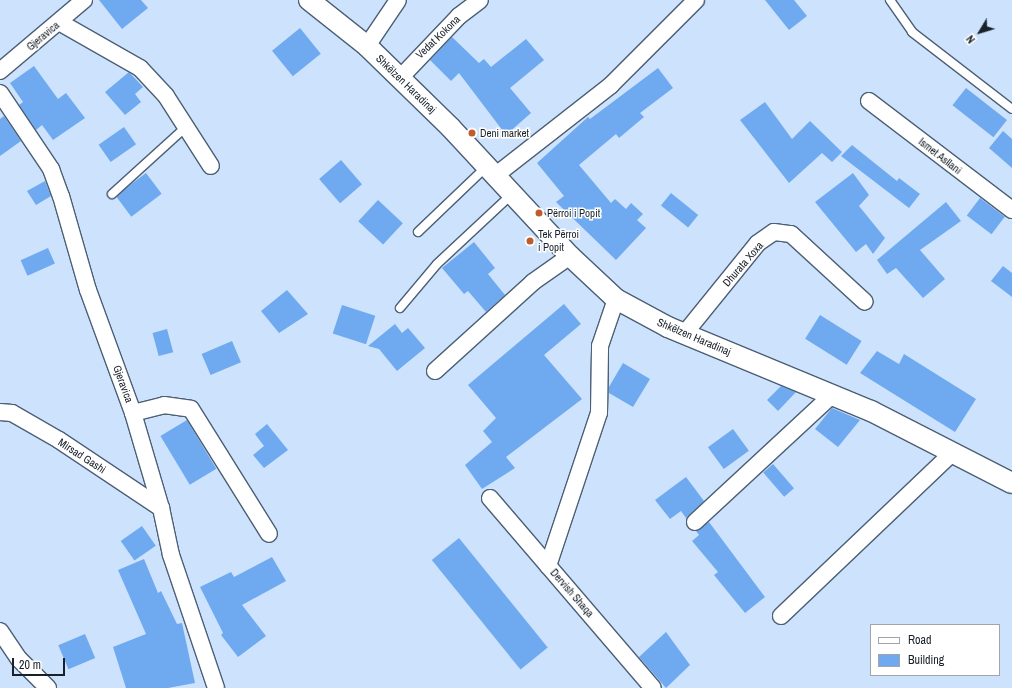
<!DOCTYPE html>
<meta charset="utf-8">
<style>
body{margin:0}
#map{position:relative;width:1012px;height:688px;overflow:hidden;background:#cde2fc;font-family:"Archivo Narrow",sans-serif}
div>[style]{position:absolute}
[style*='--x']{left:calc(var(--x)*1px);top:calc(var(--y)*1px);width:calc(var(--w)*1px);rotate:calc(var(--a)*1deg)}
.building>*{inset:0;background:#6faaf0;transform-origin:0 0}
.roads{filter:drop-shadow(1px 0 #4c5f75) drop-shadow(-1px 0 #4c5f75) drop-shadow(0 1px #4c5f75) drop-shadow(0 -1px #4c5f75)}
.service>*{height:8px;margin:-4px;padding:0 4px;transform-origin:4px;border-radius:4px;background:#fff}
.minor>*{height:16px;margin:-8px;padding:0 8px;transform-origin:8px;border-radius:8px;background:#fff}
.tertiary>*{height:20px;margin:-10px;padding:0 10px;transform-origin:10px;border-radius:10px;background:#fff}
.dots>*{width:11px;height:11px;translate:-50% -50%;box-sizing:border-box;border:2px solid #fff;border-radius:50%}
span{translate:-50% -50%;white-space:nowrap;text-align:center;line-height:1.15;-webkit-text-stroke:3px #fff;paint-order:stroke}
.street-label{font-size:11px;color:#182029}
.poi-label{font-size:11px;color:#182029}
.left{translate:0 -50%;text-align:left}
.legend{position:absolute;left:870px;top:624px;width:130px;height:52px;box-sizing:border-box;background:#fff;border:1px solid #a3a6a9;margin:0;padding:5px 7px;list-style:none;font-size:12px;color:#182029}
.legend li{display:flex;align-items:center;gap:8px;height:20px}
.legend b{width:20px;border:1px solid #a3a6a9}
.north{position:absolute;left:960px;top:12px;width:40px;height:40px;-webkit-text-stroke:3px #fff;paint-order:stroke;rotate:232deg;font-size:11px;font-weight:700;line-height:16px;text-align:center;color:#182029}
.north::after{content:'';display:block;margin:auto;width:14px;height:18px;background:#182029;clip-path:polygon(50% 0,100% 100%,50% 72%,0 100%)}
.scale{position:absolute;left:12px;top:658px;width:53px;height:18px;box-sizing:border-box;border:2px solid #182029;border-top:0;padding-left:5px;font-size:12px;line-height:14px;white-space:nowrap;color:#182029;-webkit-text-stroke:3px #fff;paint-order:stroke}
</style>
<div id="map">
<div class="building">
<div style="clip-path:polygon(99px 0,141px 0,148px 8px,122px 29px)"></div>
<div style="clip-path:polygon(765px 0,794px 0,807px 16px,789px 30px)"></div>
<div style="left:300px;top:28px;width:33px;height:36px;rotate:51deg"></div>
<div style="clip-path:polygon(452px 37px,479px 63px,484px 59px,491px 67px,526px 39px,544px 60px,510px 88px,531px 113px,506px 135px,459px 73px,451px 81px,430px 60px)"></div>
<div style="clip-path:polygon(34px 66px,58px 99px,66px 93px,85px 118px,53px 140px,42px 125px,36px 130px,19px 105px,23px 102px,10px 83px)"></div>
<div style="clip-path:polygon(658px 68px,673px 88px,640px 113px,644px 117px,619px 138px,616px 134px,579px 165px,611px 203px,615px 199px,626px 209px,631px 203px,643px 214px,637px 220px,646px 228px,616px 260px,556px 202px,564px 196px,537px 163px,588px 117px,590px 119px)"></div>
<div style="clip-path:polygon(129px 72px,143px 87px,135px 94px,141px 102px,125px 115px,105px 92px)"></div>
<div style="left:966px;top:88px;width:52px;height:22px;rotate:38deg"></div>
<div style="clip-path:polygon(765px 102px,792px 139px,810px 121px,842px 152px,832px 162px,822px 153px,789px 183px,740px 120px)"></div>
<div style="clip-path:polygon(4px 116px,21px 141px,0 156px,0 119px)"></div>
<div style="left:124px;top:127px;width:21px;height:31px;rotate:55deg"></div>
<div style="clip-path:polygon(1003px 131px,1012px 139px,1012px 168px,989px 148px)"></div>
<div style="clip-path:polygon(852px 145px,897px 181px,899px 178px,920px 194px,909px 208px,841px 156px)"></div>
<div style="left:341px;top:160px;width:32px;height:29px;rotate:49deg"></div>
<div style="left:146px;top:173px;width:26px;height:38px;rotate:53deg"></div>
<div style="clip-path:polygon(853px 173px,869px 195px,859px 206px,885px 238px,873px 254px,866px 244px,856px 252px,815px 202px)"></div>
<div style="clip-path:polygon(45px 181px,51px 196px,36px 205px,27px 191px)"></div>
<div style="left:671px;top:193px;width:35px;height:16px;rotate:39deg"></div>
<div style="left:980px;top:198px;width:31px;height:22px;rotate:37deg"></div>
<div style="left:378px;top:200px;width:34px;height:29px;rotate:43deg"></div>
<div style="clip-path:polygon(946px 202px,961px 221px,920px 250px,945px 279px,923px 298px,896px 268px,887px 274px,877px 260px)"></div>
<div style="clip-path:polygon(474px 242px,495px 268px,488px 274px,505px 295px,486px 312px,468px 291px,464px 294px,442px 268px)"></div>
<div style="left:48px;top:248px;width:17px;height:30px;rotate:66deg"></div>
<div style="clip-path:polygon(1003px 266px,1012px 273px,1012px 297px,991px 281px)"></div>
<div style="clip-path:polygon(287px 290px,308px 314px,279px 333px,261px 311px)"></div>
<div style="clip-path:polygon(564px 304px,581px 324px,544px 355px,582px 399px,506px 457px,515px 468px,482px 489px,465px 465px,492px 442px,483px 431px,496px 418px,468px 385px)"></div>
<div style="left:342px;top:305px;width:35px;height:30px;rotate:18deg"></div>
<div style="left:820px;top:315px;width:49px;height:28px;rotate:32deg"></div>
<div style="clip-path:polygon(395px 324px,402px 333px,408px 328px,425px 348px,397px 371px,379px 349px,368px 346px)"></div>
<div style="left:167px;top:329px;width:24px;height:15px;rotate:75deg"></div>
<div style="left:232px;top:341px;width:23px;height:33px;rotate:67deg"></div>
<div style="clip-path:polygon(877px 351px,899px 364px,904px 354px,976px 399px,955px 432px,860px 373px)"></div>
<div style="clip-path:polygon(623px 363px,650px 379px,633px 407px,609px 393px,609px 387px)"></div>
<div style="clip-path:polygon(781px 386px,796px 392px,778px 411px,767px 400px)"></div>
<div style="clip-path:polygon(832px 408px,860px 420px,838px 447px,815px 429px)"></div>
<div style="left:187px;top:420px;width:57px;height:31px;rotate:59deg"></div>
<div style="clip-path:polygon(267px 424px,288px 450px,264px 468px,253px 455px,264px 446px,255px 434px)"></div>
<div style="left:733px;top:429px;width:27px;height:31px;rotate:54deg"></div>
<div style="left:773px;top:464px;width:32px;height:13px;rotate:49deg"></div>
<div style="clip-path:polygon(686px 477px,704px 501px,686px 518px,681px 511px,670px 519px,655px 500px)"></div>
<div style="clip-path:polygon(709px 522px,765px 597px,745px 613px,714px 575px,718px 572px,692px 541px,699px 535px,696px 531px)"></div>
<div style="left:142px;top:526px;width:24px;height:26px;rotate:55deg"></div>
<div style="left:459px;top:538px;width:141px;height:35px;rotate:51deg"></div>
<div style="clip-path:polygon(272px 557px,286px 581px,242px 605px,266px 636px,238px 657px,221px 635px,223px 633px,200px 587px,231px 572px,234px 577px)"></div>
<div style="clip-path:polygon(144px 559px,158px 593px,161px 591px,177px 624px,182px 623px,195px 683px,168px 688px,126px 688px,113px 647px,146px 634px,118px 570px)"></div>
<div style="clip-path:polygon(666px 632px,690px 665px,666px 688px,639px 657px)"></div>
<div style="left:85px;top:634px;width:26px;height:29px;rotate:67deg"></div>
</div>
<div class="roads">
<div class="service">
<div style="--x:890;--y:0;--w:39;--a:55"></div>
<div style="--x:912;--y:32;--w:126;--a:37.6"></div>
<div style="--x:112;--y:194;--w:100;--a:-42.2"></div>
<div style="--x:418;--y:232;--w:95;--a:-43.7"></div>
<div style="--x:400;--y:308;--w:57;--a:-49.9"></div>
<div style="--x:437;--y:264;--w:103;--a:-43"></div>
</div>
<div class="minor">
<div style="--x:59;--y:22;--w:93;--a:29.6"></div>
<div style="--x:140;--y:68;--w:38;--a:47"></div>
<div style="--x:166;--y:96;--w:83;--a:57.3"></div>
<div style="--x:367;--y:46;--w:55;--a:-56"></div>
<div style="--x:0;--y:71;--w:110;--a:-40.2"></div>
<div style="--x:400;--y:78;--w:86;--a:-46.4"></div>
<div style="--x:459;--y:16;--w:26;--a:-37"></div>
<div style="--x:0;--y:93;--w:92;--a:56.1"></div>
<div style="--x:51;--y:169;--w:29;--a:70"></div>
<div style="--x:61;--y:196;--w:98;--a:74"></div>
<div style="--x:88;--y:290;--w:131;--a:69.9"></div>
<div style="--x:133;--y:413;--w:99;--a:73.6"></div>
<div style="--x:161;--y:508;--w:48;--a:78"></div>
<div style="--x:171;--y:555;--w:140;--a:71.3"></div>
<div style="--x:869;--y:101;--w:180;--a:37.3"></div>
<div style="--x:496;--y:175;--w:146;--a:-38"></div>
<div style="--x:611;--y:85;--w:120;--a:-45"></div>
<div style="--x:685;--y:333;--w:116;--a:-51"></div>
<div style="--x:758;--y:243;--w:19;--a:-35"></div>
<div style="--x:774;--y:232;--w:17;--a:7"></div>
<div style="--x:791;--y:234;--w:100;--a:42.6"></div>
<div style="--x:435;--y:371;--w:132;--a:-42.2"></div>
<div style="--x:533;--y:282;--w:45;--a:-35.1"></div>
<div style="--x:0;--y:412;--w:12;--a:5"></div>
<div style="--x:12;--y:413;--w:54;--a:29.9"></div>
<div style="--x:59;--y:440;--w:123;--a:33.7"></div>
<div style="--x:133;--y:413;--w:32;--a:-14"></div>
<div style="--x:164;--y:405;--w:27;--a:8"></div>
<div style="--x:191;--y:409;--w:147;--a:58"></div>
<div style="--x:490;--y:498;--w:250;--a:49.4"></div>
<div style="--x:695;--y:522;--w:187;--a:-42.8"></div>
<div style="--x:548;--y:566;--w:161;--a:-71.6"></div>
<div style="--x:599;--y:413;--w:67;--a:-89.1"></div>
<div style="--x:600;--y:346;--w:50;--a:-71.2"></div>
<div style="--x:781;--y:616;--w:236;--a:-43.6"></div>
<div style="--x:0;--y:631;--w:34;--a:56"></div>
<div style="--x:19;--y:659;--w:41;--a:45"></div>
</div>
<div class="tertiary">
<div style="--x:309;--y:0;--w:74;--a:38.4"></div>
<div style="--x:367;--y:46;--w:117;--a:44.3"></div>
<div style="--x:451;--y:128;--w:175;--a:47.1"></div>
<div style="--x:570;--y:256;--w:63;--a:43.1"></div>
<div style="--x:616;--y:299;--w:59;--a:28.3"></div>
<div style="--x:668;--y:327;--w:220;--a:22.5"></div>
<div style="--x:871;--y:411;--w:158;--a:27.1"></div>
</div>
</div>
<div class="dots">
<div style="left:472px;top:133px;background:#c05b2b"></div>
<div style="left:539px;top:213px;background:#c05b2b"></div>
<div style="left:530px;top:241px;background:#c05b2b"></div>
</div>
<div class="street-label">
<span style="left:43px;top:36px;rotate:-40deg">Gjeravica</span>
<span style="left:438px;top:37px;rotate:-44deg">Vedat Kokona</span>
<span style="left:406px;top:84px;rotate:44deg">Shkëlzen Haradinaj</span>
<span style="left:940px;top:156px;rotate:38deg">Ismet Asllani</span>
<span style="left:743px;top:264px;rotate:-49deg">Dhurata Xoxa</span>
<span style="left:694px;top:337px;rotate:23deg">Shkëlzen Haradinaj</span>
<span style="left:123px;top:384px;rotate:70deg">Gjeravica</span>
<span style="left:82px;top:456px;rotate:33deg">Mirsad Gashi</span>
<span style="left:572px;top:593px;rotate:49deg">Dervish Shaqa</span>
</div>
<div class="poi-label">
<span class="left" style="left:480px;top:133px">Deni market</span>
<span class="left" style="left:547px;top:213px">Përroi i Popit</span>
<span class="left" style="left:538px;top:241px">Tek Përroi<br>i Popit</span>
</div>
<ul class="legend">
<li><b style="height:5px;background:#fff"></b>Road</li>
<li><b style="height:11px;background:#6faaf0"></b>Building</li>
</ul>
<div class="north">N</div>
<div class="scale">20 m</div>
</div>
